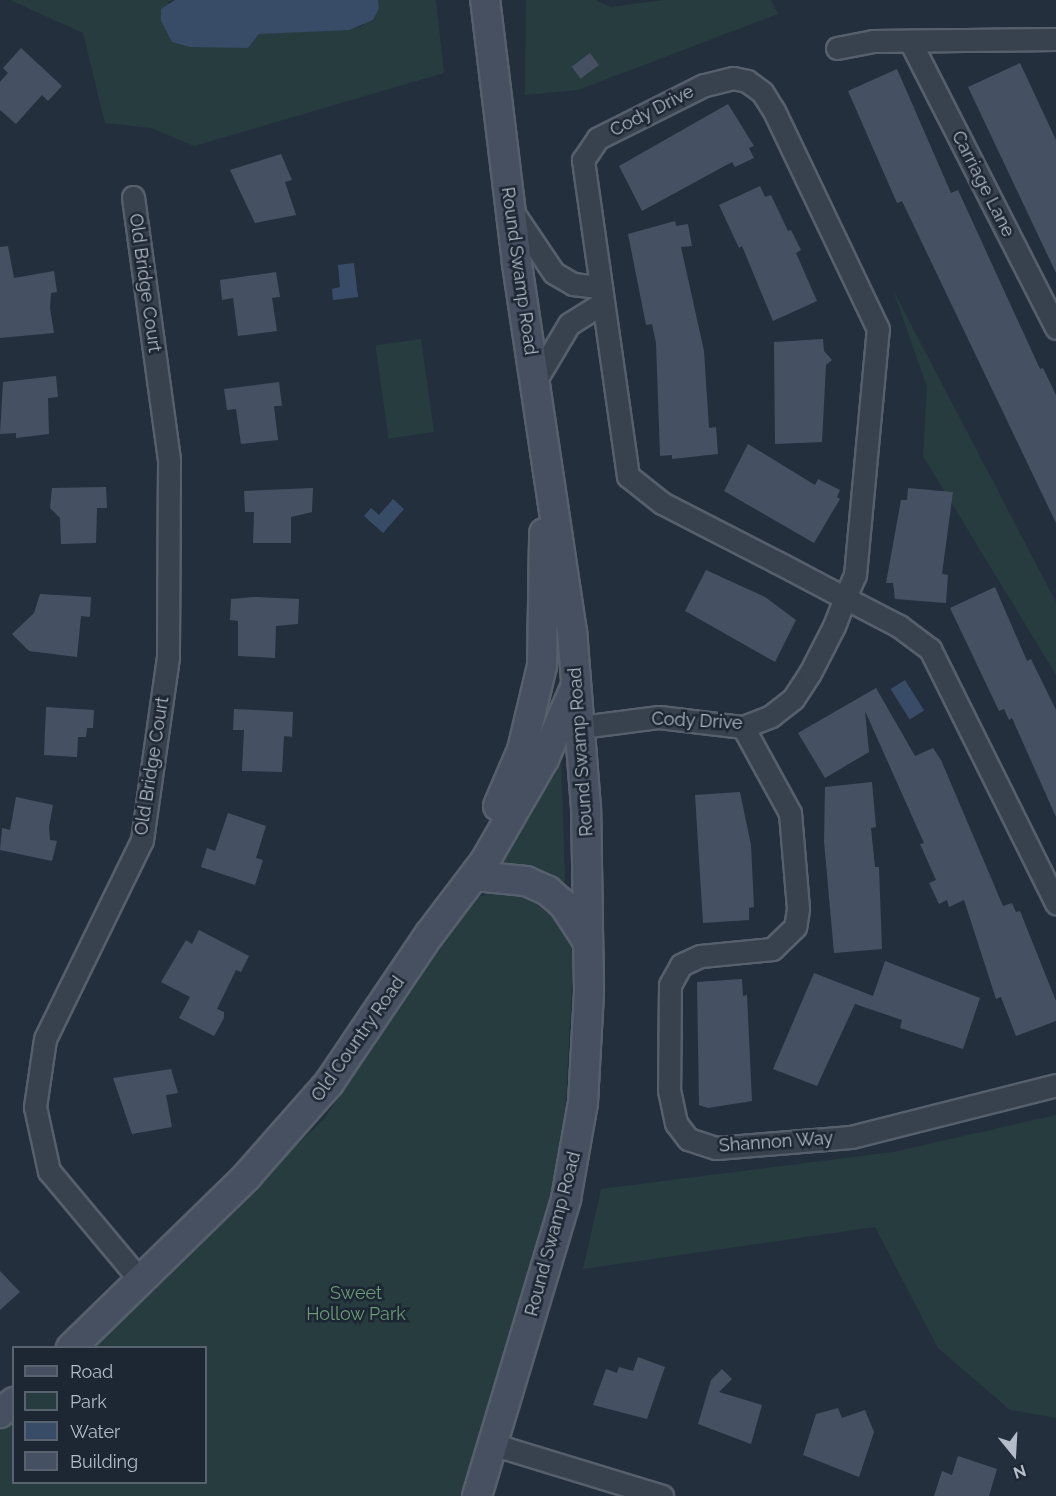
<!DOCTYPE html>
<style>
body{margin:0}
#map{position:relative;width:1056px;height:1496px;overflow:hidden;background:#242f3e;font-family:Raleway,sans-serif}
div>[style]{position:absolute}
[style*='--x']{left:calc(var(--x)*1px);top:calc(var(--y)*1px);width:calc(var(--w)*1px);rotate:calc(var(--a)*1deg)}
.green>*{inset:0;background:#263c3f;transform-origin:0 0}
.water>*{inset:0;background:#394c67;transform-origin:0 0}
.building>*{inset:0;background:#455162;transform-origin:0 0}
.roads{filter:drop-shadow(2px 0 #565f6c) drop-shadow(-2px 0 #565f6c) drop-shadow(0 2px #565f6c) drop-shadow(0 -2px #565f6c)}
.street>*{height:21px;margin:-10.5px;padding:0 10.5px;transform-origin:10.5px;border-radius:10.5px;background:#38414e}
.secondary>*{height:28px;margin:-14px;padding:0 14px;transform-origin:14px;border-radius:14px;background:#465061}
span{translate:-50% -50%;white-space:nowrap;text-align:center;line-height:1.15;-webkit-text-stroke:5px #1d2633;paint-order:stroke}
.street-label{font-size:18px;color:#b4bcc9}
.park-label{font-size:18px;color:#6b9a76}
.legend{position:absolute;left:12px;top:1346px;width:195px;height:138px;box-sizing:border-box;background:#1d2633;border:2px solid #59626f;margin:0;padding:8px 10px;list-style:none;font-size:18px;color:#b4bcc9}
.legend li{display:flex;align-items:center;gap:12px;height:30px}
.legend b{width:30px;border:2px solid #59626f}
.north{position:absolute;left:984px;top:1424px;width:60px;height:60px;-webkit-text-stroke:4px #1d2633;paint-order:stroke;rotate:162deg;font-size:16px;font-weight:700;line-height:24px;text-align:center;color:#b4bcc9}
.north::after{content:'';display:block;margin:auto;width:21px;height:27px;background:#b4bcc9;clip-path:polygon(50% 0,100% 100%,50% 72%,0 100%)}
</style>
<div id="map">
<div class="green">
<div style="clip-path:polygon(10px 0,175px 0,167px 2px,236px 47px,248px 48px,259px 34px,361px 27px,379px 8px,378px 0,436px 0,444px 73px,194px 146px,151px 128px,105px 123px,83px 33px)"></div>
<div style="clip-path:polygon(526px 0,595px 0,611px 7px,663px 0,771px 0,778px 14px,578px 90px,525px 95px)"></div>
<div style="clip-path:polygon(893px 290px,1056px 602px,1056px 675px,923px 456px,927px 387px)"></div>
<div style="left:421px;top:339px;width:94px;height:46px;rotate:82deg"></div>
<div style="clip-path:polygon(561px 756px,565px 880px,561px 888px,502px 866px,502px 858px)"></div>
<div style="clip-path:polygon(498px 890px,529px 894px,555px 909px,574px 947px,563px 1157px,460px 1496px,0 1496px,0 1428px,13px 1418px,14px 1482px,206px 1482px,206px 1348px,85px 1347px,324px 1119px,453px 920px,471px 900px)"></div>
<div style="clip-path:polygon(1056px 1115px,1056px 1418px,1010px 1410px,938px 1348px,875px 1227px,583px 1269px,601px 1189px,893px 1152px)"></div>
</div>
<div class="water">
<div style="clip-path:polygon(175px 0,378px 0,379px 8px,373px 20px,349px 30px,259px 34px,248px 48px,190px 47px,172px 42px,161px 21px,161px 9px)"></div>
<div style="clip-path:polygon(354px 263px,358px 297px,333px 300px,332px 289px,340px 287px,338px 265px)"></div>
<div style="clip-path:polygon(393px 499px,404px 509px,383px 533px,364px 516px,371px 508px,379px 515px)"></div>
<div style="left:905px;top:680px;width:36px;height:17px;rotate:58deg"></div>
</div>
<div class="building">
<div style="clip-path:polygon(21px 48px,62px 86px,48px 101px,42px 95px,16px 124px,0 110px,0 82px,8px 73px,3px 68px)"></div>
<div style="left:590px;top:53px;width:15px;height:23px;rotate:53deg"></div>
<div style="clip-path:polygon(1020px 63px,1056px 140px,1056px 273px,968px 87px)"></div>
<div style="clip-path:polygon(897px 69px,951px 193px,958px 190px,1040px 369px,1043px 368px,1056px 395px,1056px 523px,902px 201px,897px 203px,848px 91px)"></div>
<div style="clip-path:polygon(728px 104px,754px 146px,749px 148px,754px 158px,735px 167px,732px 162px,642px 211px,619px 166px)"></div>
<div style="clip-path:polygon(281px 154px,292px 180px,285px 182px,296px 215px,255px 223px,230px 170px)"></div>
<div style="clip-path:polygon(760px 186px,765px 197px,771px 195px,788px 231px,791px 230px,801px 250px,796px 253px,817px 301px,773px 321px,742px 246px,739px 248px,719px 205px)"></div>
<div style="clip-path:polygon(675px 221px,676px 226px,688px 224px,692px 246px,681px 247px,704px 351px,709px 428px,716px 427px,718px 454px,672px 459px,672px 455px,660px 456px,656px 343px,652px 324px,646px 325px,628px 234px)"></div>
<div style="clip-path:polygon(8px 246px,14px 278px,54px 271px,57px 292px,51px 293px,50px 308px,54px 333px,0 338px,0 247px)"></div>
<div style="clip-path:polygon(276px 272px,280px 297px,272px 298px,277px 331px,238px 336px,233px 298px,222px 300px,220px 280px)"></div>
<div style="clip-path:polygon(823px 339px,824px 351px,832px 360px,826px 365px,822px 442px,775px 444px,774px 342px)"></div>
<div style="clip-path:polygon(56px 376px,58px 397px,48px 398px,49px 434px,16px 438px,16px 433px,0 434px,3px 382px)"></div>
<div style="clip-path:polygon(279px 382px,282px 406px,274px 406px,278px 440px,241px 444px,236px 409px,227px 410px,224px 389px)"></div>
<div style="clip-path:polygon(748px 444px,815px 485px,818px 479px,840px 490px,837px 497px,840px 499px,814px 543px,724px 491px)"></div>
<div style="clip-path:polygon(106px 487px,107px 508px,97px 508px,96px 543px,61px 544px,60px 518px,50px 508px,52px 488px)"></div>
<div style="clip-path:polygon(313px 488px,312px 512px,291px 517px,291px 543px,253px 543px,254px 512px,245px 512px,244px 491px)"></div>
<div style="clip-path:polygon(908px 488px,953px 492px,942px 574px,948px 575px,946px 603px,895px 599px,893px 583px,886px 583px,901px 500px,907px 500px)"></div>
<div style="clip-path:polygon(706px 570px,765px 597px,796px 620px,775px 662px,685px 611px)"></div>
<div style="clip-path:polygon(995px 587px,1027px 661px,1031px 659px,1056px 710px,1056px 817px,1012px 718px,1009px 720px,1004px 709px,999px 711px,950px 608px)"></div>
<div style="clip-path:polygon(40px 594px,91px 597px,90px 617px,81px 616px,77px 657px,29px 651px,12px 634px,34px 613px)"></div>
<div style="clip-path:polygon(255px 597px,299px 599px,298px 624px,276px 626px,275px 658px,238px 656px,238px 621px,230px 620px,231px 599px)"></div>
<div style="clip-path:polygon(876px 688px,915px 756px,933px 748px,941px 760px,1003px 906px,1012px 903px,1016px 912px,1020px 911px,1056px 1001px,1056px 1021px,1016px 1036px,1001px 997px,996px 999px,964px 900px,949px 907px,947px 900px,939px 904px,929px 883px,936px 880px,920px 844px,924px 843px,865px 711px,869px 752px,825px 778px,798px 733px)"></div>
<div style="clip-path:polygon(46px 707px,94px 710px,93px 728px,87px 728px,86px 737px,78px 737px,77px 757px,44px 755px)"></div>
<div style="clip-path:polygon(234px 709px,293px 712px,292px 737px,284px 736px,282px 772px,242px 771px,244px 730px,233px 730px)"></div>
<div style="clip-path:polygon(872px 782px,876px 827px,871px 828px,875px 867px,879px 867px,882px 949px,834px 953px,824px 841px,825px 787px)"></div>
<div style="clip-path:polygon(740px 792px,751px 845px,754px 907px,749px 908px,749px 920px,703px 923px,695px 795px)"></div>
<div style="clip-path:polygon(16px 797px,53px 805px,49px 827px,50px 840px,57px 841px,52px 861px,0 850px,2px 828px,10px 830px)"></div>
<div style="clip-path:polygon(228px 813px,266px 826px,256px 858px,263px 860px,255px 885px,201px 867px,207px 848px,215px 851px)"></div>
<div style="clip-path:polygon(199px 930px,249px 956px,241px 972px,236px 970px,217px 1009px,224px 1012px,224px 1018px,214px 1036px,179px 1018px,190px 997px,161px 982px,186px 940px,192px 944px)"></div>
<div style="clip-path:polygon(885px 961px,980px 998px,963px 1049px,900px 1028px,902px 1020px,855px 1004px,817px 1086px,773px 1069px,814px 973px,873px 996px)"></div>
<div style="clip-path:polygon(742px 979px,743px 996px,747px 995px,752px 1101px,708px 1108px,699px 1105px,697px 982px)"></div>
<div style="clip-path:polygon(171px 1069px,178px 1093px,166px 1095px,172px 1127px,132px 1134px,113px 1078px)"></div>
<div style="clip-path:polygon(0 1271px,20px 1292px,0 1310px)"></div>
<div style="clip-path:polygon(638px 1357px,665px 1367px,647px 1419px,593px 1405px,606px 1369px,617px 1373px,619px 1367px,633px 1371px)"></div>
<div style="clip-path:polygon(722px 1369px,732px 1379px,719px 1392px,762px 1405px,751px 1444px,698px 1424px,711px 1380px)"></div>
<div style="clip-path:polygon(838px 1408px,842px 1418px,865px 1410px,874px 1432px,859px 1477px,803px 1455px,816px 1414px)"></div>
<div style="clip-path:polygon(958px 1456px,997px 1469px,989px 1496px,934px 1496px,942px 1471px,952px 1475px)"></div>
</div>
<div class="roads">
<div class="street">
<div style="--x:910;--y:41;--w:322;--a:63"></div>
<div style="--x:837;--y:48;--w:37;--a:-11"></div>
<div style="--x:873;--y:41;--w:183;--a:-0.6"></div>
<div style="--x:133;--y:197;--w:266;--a:82.2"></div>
<div style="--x:169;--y:461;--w:196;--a:90.3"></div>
<div style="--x:168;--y:657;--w:185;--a:98.1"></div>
<div style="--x:142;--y:840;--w:221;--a:116"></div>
<div style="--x:45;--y:1039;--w:69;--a:98.4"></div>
<div style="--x:35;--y:1107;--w:66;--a:77.7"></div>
<div style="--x:49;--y:1171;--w:143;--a:50.1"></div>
<div style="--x:514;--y:214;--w:71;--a:55.9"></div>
<div style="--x:554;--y:273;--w:22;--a:30"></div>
<div style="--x:573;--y:284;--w:26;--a:7"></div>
<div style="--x:535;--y:381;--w:66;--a:-59.2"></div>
<div style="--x:569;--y:324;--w:38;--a:-32"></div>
<div style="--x:743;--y:727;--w:98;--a:61.3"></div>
<div style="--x:790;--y:813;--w:96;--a:85.2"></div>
<div style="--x:798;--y:909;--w:18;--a:99"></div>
<div style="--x:795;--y:927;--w:32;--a:136"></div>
<div style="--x:772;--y:949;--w:72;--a:174.4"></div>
<div style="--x:700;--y:956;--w:21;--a:155"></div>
<div style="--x:681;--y:965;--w:23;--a:119"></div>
<div style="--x:670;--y:985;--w:105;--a:90.5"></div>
<div style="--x:669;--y:1090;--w:34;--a:78"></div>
<div style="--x:676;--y:1123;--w:20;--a:53"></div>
<div style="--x:688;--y:1139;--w:29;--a:18"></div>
<div style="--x:716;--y:1148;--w:135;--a:-4.7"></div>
<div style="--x:851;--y:1137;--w:211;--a:-14.2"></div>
<div style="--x:566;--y:729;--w:94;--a:-7.4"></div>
<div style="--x:659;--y:717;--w:85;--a:6.8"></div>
<div style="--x:743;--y:727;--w:30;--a:-21"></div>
<div style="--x:771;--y:716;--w:28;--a:-38"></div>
<div style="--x:793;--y:699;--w:31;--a:-57"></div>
<div style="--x:810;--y:673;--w:53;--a:-62.9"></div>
<div style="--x:834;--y:626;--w:5;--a:-68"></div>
<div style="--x:836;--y:621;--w:25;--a:-69"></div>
<div style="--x:845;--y:598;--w:25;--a:-67"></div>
<div style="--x:855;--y:575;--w:247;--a:-84.7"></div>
<div style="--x:878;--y:329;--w:242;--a:-115.5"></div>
<div style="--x:774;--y:111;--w:22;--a:-122"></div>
<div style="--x:762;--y:92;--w:19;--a:-144"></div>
<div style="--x:747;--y:81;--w:14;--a:-168"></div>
<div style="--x:733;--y:78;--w:30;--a:166"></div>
<div style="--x:704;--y:85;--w:119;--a:153.4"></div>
<div style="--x:598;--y:138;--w:27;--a:124"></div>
<div style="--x:583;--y:160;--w:319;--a:81.9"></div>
<div style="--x:628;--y:476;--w:43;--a:38.5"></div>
<div style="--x:662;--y:503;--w:129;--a:27.2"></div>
<div style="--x:777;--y:562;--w:77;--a:27.9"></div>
<div style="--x:845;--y:598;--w:61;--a:27.4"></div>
<div style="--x:899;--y:626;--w:39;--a:37"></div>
<div style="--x:930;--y:649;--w:284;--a:63.6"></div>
<div style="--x:492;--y:1444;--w:178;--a:17"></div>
</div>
<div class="secondary">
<div style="--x:498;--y:806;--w:61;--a:-66.8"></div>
<div style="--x:522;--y:750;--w:86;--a:-76.6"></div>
<div style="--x:542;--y:666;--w:133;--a:-89.1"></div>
<div style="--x:475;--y:876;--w:51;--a:5.6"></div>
<div style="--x:526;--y:881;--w:24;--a:24"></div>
<div style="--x:548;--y:891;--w:21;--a:41"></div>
<div style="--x:564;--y:905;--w:44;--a:57"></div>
<div style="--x:71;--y:1348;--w:246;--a:-44.3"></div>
<div style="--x:247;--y:1176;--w:124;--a:-48.6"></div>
<div style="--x:329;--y:1083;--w:179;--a:-56"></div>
<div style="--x:429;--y:935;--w:93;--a:-52.9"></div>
<div style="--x:485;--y:861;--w:118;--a:-60"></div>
<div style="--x:544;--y:759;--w:75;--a:-66.5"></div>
<div style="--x:0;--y:1413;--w:18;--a:-38"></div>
<div style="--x:477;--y:1496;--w:310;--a:-73.3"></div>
<div style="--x:566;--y:1199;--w:97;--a:-80"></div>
<div style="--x:583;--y:1103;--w:112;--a:-86.9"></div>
<div style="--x:589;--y:991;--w:183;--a:-90.9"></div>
<div style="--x:586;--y:808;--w:177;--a:-94.5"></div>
<div style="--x:572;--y:632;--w:373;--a:-98.5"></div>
<div style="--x:517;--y:263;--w:265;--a:-96.9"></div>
</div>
</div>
<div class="street-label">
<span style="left:652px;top:111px;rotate:-27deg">Cody Drive</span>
<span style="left:983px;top:184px;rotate:63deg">Carriage Lane</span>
<span style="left:519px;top:271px;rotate:82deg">Round Swamp Road</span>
<span style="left:145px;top:283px;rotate:82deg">Old Bridge Court</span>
<span style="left:697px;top:721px;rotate:3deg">Cody Drive</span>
<span style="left:581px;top:752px;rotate:-94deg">Round Swamp Road</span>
<span style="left:152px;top:766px;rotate:-81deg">Old Bridge Court</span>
<span style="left:358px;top:1039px;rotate:-55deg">Old Country Road</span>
<span style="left:776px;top:1142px;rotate:-4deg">Shannon Way</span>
<span style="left:553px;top:1234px;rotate:-75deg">Round Swamp Road</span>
</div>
<div class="park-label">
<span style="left:356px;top:1304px">Sweet<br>Hollow Park</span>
</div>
<ul class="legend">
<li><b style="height:8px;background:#465061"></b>Road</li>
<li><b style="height:16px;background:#263c3f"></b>Park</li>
<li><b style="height:16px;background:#394c67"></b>Water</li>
<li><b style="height:16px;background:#455162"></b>Building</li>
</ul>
<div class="north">N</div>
</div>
